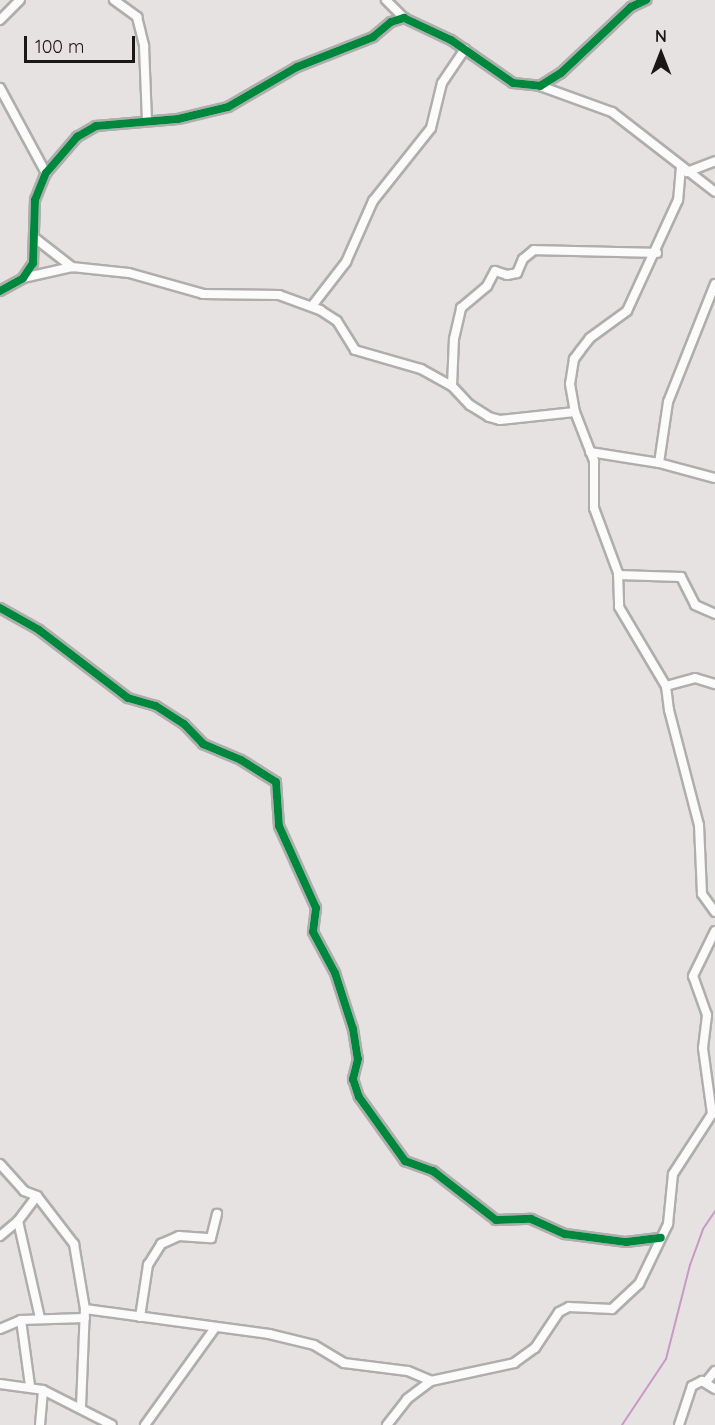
<!DOCTYPE html>
<style>
body{margin:0}
#map{position:relative;width:715px;height:1425px;overflow:hidden;background:#e7e2e2;font-family:Quicksand,sans-serif}
div>[style]{position:absolute}
[style*='--x']{left:calc(var(--x)*1px);top:calc(var(--y)*1px);width:calc(var(--w)*1px);rotate:calc(var(--a)*1deg)}
.stream>*{height:2px;margin:-1px;padding:0 1px;transform-origin:1px;border-radius:1px;background:#c898c6}
.roads{filter:drop-shadow(2px 0 #b0adad) drop-shadow(-2px 0 #b0adad) drop-shadow(0 2px #b0adad) drop-shadow(0 -2px #b0adad)}
.street>*{height:8px;margin:-4px;padding:0 4px;transform-origin:4px;border-radius:4px;background:#fbfbfb}
.cycleway>*{height:8px;margin:-4px;padding:0 4px;transform-origin:4px;border-radius:4px;background:#00873e}
span{translate:-50% -50%;white-space:nowrap;text-align:center;line-height:1.15;-webkit-text-stroke:4.5px #e9e0e1;paint-order:stroke}
.north{position:absolute;left:631px;top:24px;width:60px;height:60px;-webkit-text-stroke:4px #e9e0e1;paint-order:stroke;rotate:0deg;font-size:16px;font-weight:700;line-height:24px;text-align:center;color:#1a1718}
.north::after{content:'';display:block;margin:auto;width:21px;height:27px;background:#1a1718;clip-path:polygon(50% 0,100% 100%,50% 72%,0 100%)}
.scale{position:absolute;left:24px;top:36px;width:111px;height:27px;box-sizing:border-box;border:3px solid #1a1718;border-top:0;padding-left:8px;font-size:18px;line-height:21px;white-space:nowrap;color:#1a1718;-webkit-text-stroke:4px #e9e0e1;paint-order:stroke}
</style>
<div id="map">
<div class="stream">
<div style="--x:622;--y:1425;--w:79;--a:-56.3"></div>
<div style="--x:666;--y:1359;--w:97;--a:-75.7"></div>
<div style="--x:690;--y:1265;--w:38;--a:-70"></div>
<div style="--x:703;--y:1229;--w:22;--a:-56"></div>
</div>
<div class="roads">
<div class="street">
<div style="--x:114;--y:0;--w:29;--a:36"></div>
<div style="--x:137;--y:17;--w:30;--a:76"></div>
<div style="--x:144;--y:46;--w:75;--a:87.7"></div>
<div style="--x:386;--y:0;--w:25;--a:45"></div>
<div style="--x:0;--y:20;--w:28;--a:-45"></div>
<div style="--x:540;--y:86;--w:77;--a:19.9"></div>
<div style="--x:612;--y:112;--w:130;--a:37.8"></div>
<div style="--x:0;--y:88;--w:97;--a:61.6"></div>
<div style="--x:681;--y:167;--w:33;--a:95"></div>
<div style="--x:678;--y:200;--w:122;--a:114.7"></div>
<div style="--x:627;--y:311;--w:46;--a:143.9"></div>
<div style="--x:590;--y:338;--w:16;--a:128"></div>
<div style="--x:580;--y:351;--w:10;--a:127"></div>
<div style="--x:574;--y:359;--w:25;--a:99"></div>
<div style="--x:570;--y:384;--w:28;--a:80"></div>
<div style="--x:575;--y:412;--w:53;--a:68.8"></div>
<div style="--x:594;--y:461;--w:47;--a:90"></div>
<div style="--x:594;--y:508;--w:69;--a:69.7"></div>
<div style="--x:618;--y:573;--w:34;--a:88"></div>
<div style="--x:619;--y:607;--w:92;--a:59.3"></div>
<div style="--x:666;--y:686;--w:24;--a:83"></div>
<div style="--x:669;--y:710;--w:119;--a:75.4"></div>
<div style="--x:699;--y:825;--w:69;--a:87.5"></div>
<div style="--x:702;--y:894;--w:22;--a:54"></div>
<div style="--x:687;--y:172;--w:30;--a:-21"></div>
<div style="--x:36;--y:239;--w:46;--a:37.9"></div>
<div style="--x:23;--y:278;--w:50;--a:-12.7"></div>
<div style="--x:72;--y:267;--w:57;--a:6"></div>
<div style="--x:129;--y:273;--w:77;--a:15.8"></div>
<div style="--x:203;--y:294;--w:76;--a:0.8"></div>
<div style="--x:279;--y:295;--w:44;--a:20.1"></div>
<div style="--x:320;--y:310;--w:20;--a:33"></div>
<div style="--x:337;--y:321;--w:34;--a:58"></div>
<div style="--x:355;--y:350;--w:69;--a:16.1"></div>
<div style="--x:421;--y:369;--w:35;--a:29"></div>
<div style="--x:452;--y:386;--w:26;--a:47"></div>
<div style="--x:470;--y:405;--w:22;--a:32"></div>
<div style="--x:489;--y:417;--w:11;--a:15"></div>
<div style="--x:500;--y:420;--w:75;--a:-6.1"></div>
<div style="--x:0;--y:291;--w:26;--a:-29"></div>
<div style="--x:23;--y:278;--w:18;--a:-56"></div>
<div style="--x:33;--y:263;--w:63;--a:-88.2"></div>
<div style="--x:35;--y:200;--w:29;--a:-68"></div>
<div style="--x:46;--y:173;--w:48;--a:-49.3"></div>
<div style="--x:77;--y:137;--w:22;--a:-30"></div>
<div style="--x:96;--y:126;--w:82;--a:-4.9"></div>
<div style="--x:178;--y:119;--w:51;--a:-13.5"></div>
<div style="--x:228;--y:107;--w:80;--a:-30.1"></div>
<div style="--x:297;--y:67;--w:82;--a:-21.5"></div>
<div style="--x:373;--y:37;--w:23;--a:-40"></div>
<div style="--x:391;--y:22;--w:14;--a:-17"></div>
<div style="--x:404;--y:18;--w:52;--a:25.1"></div>
<div style="--x:451;--y:40;--w:75;--a:34.7"></div>
<div style="--x:513;--y:83;--w:27;--a:6"></div>
<div style="--x:540;--y:86;--w:25;--a:-32"></div>
<div style="--x:561;--y:73;--w:96;--a:-43.3"></div>
<div style="--x:631;--y:7;--w:17;--a:-25"></div>
<div style="--x:312;--y:306;--w:56;--a:-52.3"></div>
<div style="--x:346;--y:262;--w:67;--a:-66.1"></div>
<div style="--x:373;--y:201;--w:93;--a:-51.5"></div>
<div style="--x:431;--y:128;--w:46;--a:-76.3"></div>
<div style="--x:442;--y:83;--w:41;--a:-55.9"></div>
<div style="--x:452;--y:386;--w:47;--a:-87.6"></div>
<div style="--x:454;--y:339;--w:32;--a:-77"></div>
<div style="--x:461;--y:308;--w:34;--a:-40"></div>
<div style="--x:487;--y:286;--w:17;--a:-62"></div>
<div style="--x:495;--y:271;--w:13;--a:18"></div>
<div style="--x:507;--y:275;--w:10;--a:-11"></div>
<div style="--x:517;--y:273;--w:15;--a:-67"></div>
<div style="--x:523;--y:259;--w:14;--a:-39"></div>
<div style="--x:534;--y:250;--w:123;--a:1.4"></div>
<div style="--x:590;--y:452;--w:70;--a:9.1"></div>
<div style="--x:659;--y:463;--w:58;--a:15"></div>
<div style="--x:659;--y:463;--w:62;--a:-81.6"></div>
<div style="--x:668;--y:402;--w:127;--a:-68.3"></div>
<div style="--x:618;--y:575;--w:63;--a:1.8"></div>
<div style="--x:681;--y:577;--w:31;--a:63"></div>
<div style="--x:695;--y:605;--w:22;--a:24"></div>
<div style="--x:0;--y:608;--w:45;--a:29.4"></div>
<div style="--x:39;--y:630;--w:112;--a:37.4"></div>
<div style="--x:128;--y:698;--w:29;--a:16"></div>
<div style="--x:156;--y:706;--w:33;--a:33"></div>
<div style="--x:184;--y:724;--w:28;--a:46"></div>
<div style="--x:203;--y:744;--w:41;--a:22.8"></div>
<div style="--x:241;--y:760;--w:41;--a:32.2"></div>
<div style="--x:276;--y:782;--w:44;--a:86.1"></div>
<div style="--x:279;--y:826;--w:90;--a:65.7"></div>
<div style="--x:316;--y:908;--w:24;--a:97"></div>
<div style="--x:313;--y:932;--w:47;--a:61.8"></div>
<div style="--x:335;--y:973;--w:59;--a:72.2"></div>
<div style="--x:353;--y:1029;--w:30;--a:81"></div>
<div style="--x:358;--y:1059;--w:21;--a:104"></div>
<div style="--x:353;--y:1079;--w:19;--a:72"></div>
<div style="--x:359;--y:1097;--w:79;--a:54.3"></div>
<div style="--x:405;--y:1161;--w:30;--a:20"></div>
<div style="--x:433;--y:1171;--w:80;--a:37.9"></div>
<div style="--x:496;--y:1220;--w:35;--a:-2"></div>
<div style="--x:531;--y:1219;--w:37;--a:24"></div>
<div style="--x:565;--y:1234;--w:62;--a:7.5"></div>
<div style="--x:626;--y:1242;--w:35;--a:-7"></div>
<div style="--x:666;--y:686;--w:30;--a:-15"></div>
<div style="--x:695;--y:678;--w:21;--a:17"></div>
<div style="--x:0;--y:1164;--w:36;--a:48"></div>
<div style="--x:24;--y:1191;--w:14;--a:21"></div>
<div style="--x:37;--y:1196;--w:61;--a:52.4"></div>
<div style="--x:74;--y:1244;--w:66;--a:80.4"></div>
<div style="--x:85;--y:1309;--w:186;--a:7.7"></div>
<div style="--x:269;--y:1334;--w:46;--a:13.7"></div>
<div style="--x:314;--y:1345;--w:35;--a:31"></div>
<div style="--x:344;--y:1363;--w:64;--a:7.1"></div>
<div style="--x:408;--y:1371;--w:25;--a:23"></div>
<div style="--x:18;--y:1221;--w:99;--a:77.2"></div>
<div style="--x:0;--y:1236;--w:23;--a:-40"></div>
<div style="--x:18;--y:1221;--w:31;--a:-53"></div>
<div style="--x:140;--y:1317;--w:53;--a:-81.3"></div>
<div style="--x:148;--y:1265;--w:25;--a:-58"></div>
<div style="--x:161;--y:1244;--w:20;--a:-24"></div>
<div style="--x:179;--y:1236;--w:32;--a:4"></div>
<div style="--x:211;--y:1238;--w:25;--a:-76"></div>
<div style="--x:21;--y:1320;--w:67;--a:82.2"></div>
<div style="--x:0;--y:1329;--w:23;--a:-23"></div>
<div style="--x:21;--y:1320;--w:64;--a:-1.8"></div>
<div style="--x:706;--y:1382;--w:14;--a:-51"></div>
<div style="--x:0;--y:1384;--w:43;--a:7.9"></div>
<div style="--x:43;--y:1390;--w:77;--a:26.9"></div>
<div style="--x:81;--y:1407;--w:98;--a:-87.7"></div>
<div style="--x:40;--y:1425;--w:35;--a:-85"></div>
<div style="--x:145;--y:1425;--w:120;--a:-54.2"></div>
<div style="--x:387;--y:1425;--w:33;--a:-52"></div>
<div style="--x:407;--y:1399;--w:30;--a:-37"></div>
<div style="--x:431;--y:1381;--w:85;--a:-12.2"></div>
<div style="--x:514;--y:1363;--w:26;--a:-36"></div>
<div style="--x:535;--y:1348;--w:43;--a:-56.3"></div>
<div style="--x:559;--y:1312;--w:11;--a:-27"></div>
<div style="--x:569;--y:1307;--w:43;--a:2.7"></div>
<div style="--x:612;--y:1309;--w:37;--a:-43"></div>
<div style="--x:639;--y:1284;--w:67;--a:-64.2"></div>
<div style="--x:668;--y:1224;--w:50;--a:-84.3"></div>
<div style="--x:673;--y:1174;--w:72;--a:-57"></div>
<div style="--x:712;--y:1114;--w:67;--a:-97.8"></div>
<div style="--x:703;--y:1048;--w:33;--a:-83"></div>
<div style="--x:707;--y:1015;--w:41;--a:-109.7"></div>
<div style="--x:693;--y:976;--w:50;--a:-63.9"></div>
<div style="--x:679;--y:1425;--w:41;--a:-71.6"></div>
<div style="--x:692;--y:1386;--w:11;--a:-27"></div>
<div style="--x:702;--y:1381;--w:15;--a:32"></div>
</div>
</div>
<div class="cycleway">
<div style="--x:0;--y:291;--w:26;--a:-29"></div>
<div style="--x:23;--y:278;--w:18;--a:-56"></div>
<div style="--x:33;--y:263;--w:63;--a:-88.2"></div>
<div style="--x:35;--y:200;--w:29;--a:-68"></div>
<div style="--x:46;--y:173;--w:48;--a:-49.3"></div>
<div style="--x:77;--y:137;--w:22;--a:-30"></div>
<div style="--x:96;--y:126;--w:82;--a:-4.9"></div>
<div style="--x:178;--y:119;--w:51;--a:-13.5"></div>
<div style="--x:228;--y:107;--w:80;--a:-30.1"></div>
<div style="--x:297;--y:67;--w:82;--a:-21.5"></div>
<div style="--x:373;--y:37;--w:23;--a:-40"></div>
<div style="--x:391;--y:22;--w:14;--a:-17"></div>
<div style="--x:404;--y:18;--w:52;--a:25.1"></div>
<div style="--x:451;--y:40;--w:75;--a:34.7"></div>
<div style="--x:513;--y:83;--w:27;--a:6"></div>
<div style="--x:540;--y:86;--w:25;--a:-32"></div>
<div style="--x:561;--y:73;--w:96;--a:-43.3"></div>
<div style="--x:631;--y:7;--w:17;--a:-25"></div>
<div style="--x:0;--y:608;--w:45;--a:29.4"></div>
<div style="--x:39;--y:630;--w:112;--a:37.4"></div>
<div style="--x:128;--y:698;--w:29;--a:16"></div>
<div style="--x:156;--y:706;--w:33;--a:33"></div>
<div style="--x:184;--y:724;--w:28;--a:46"></div>
<div style="--x:203;--y:744;--w:41;--a:22.8"></div>
<div style="--x:241;--y:760;--w:41;--a:32.2"></div>
<div style="--x:276;--y:782;--w:44;--a:86.1"></div>
<div style="--x:279;--y:826;--w:90;--a:65.7"></div>
<div style="--x:316;--y:908;--w:24;--a:97"></div>
<div style="--x:313;--y:932;--w:47;--a:61.8"></div>
<div style="--x:335;--y:973;--w:59;--a:72.2"></div>
<div style="--x:353;--y:1029;--w:30;--a:81"></div>
<div style="--x:358;--y:1059;--w:21;--a:104"></div>
<div style="--x:353;--y:1079;--w:19;--a:72"></div>
<div style="--x:359;--y:1097;--w:79;--a:54.3"></div>
<div style="--x:405;--y:1161;--w:30;--a:20"></div>
<div style="--x:433;--y:1171;--w:80;--a:37.9"></div>
<div style="--x:496;--y:1220;--w:35;--a:-2"></div>
<div style="--x:531;--y:1219;--w:37;--a:24"></div>
<div style="--x:565;--y:1234;--w:62;--a:7.5"></div>
<div style="--x:626;--y:1242;--w:35;--a:-7"></div>
</div>
<div class="north">N</div>
<div class="scale">100 m</div>
</div>
